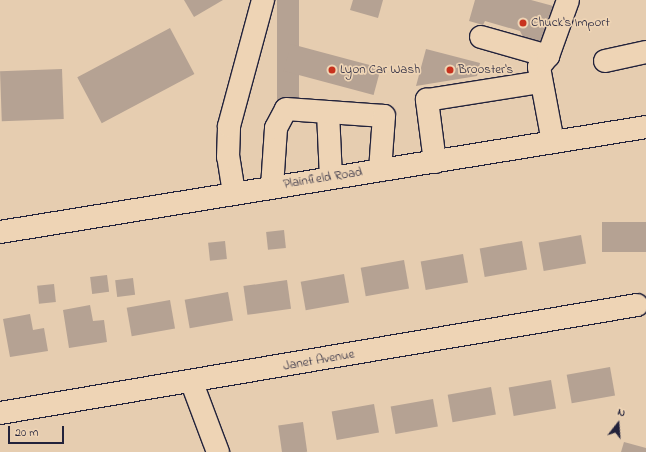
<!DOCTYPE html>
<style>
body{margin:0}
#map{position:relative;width:646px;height:452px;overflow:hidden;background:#e6cdb0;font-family:"Indie Flower",sans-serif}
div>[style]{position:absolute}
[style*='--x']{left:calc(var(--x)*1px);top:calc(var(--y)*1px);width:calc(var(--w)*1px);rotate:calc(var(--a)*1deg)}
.building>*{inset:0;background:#b5a293;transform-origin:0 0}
.roads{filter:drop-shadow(1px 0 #22223b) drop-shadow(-1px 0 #22223b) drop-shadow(0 1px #22223b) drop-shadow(0 -1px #22223b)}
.minor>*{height:22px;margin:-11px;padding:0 11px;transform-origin:11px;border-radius:11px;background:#eed4b5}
.major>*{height:22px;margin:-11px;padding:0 11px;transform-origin:11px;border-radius:11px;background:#eed4b5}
.dots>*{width:11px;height:11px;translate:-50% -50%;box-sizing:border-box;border:2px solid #eed4b5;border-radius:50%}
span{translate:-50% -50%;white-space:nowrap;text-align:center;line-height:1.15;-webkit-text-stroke:3.5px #eed4b5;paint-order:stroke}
.poi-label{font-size:13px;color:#22223b}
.left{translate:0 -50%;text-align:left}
.street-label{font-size:13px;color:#22223b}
.north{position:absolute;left:598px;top:404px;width:40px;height:40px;-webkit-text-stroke:3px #eed4b5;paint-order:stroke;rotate:17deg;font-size:11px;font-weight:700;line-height:16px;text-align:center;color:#22223b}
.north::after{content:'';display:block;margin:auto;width:14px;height:18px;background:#22223b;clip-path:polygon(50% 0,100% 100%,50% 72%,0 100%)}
.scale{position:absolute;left:8px;top:426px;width:56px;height:18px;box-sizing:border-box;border:2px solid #22223b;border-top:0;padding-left:5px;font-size:12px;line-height:14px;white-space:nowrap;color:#22223b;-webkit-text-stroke:3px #eed4b5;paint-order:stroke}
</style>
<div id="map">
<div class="building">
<div style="clip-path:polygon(184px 0,223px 0,194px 17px)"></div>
<div style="left:277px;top:0;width:22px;height:114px"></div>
<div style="clip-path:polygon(353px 0,383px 0,378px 18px,350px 10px)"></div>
<div style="clip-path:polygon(475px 0,531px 0,557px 7px,547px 44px,523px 37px,520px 31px,485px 21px,483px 25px,469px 21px)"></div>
<div style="left:170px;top:28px;width:52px;height:105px;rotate:62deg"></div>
<div style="left:291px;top:44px;width:93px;height:28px;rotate:15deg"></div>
<div style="clip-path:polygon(426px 49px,480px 63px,477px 76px,416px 86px)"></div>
<div style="left:62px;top:69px;width:50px;height:62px;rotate:88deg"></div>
<div style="left:646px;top:222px;width:30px;height:44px;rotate:90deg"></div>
<div style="left:284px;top:230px;width:18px;height:18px;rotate:84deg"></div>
<div style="left:581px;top:235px;width:29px;height:43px;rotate:80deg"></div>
<div style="left:225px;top:241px;width:18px;height:17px;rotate:84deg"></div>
<div style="left:522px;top:241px;width:29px;height:43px;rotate:80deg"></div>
<div style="left:463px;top:254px;width:29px;height:43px;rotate:80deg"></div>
<div style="left:404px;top:260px;width:29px;height:44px;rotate:80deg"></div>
<div style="left:344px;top:274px;width:29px;height:44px;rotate:80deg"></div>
<div style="left:107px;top:275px;width:17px;height:17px;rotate:83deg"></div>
<div style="left:133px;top:278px;width:17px;height:18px;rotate:83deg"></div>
<div style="left:287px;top:280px;width:29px;height:44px;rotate:82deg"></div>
<div style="left:54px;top:284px;width:18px;height:17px;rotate:84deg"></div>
<div style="left:228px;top:292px;width:29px;height:44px;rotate:80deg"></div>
<div style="left:170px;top:300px;width:29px;height:44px;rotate:80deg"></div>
<div style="clip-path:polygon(90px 305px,93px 321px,104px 320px,107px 342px,69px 348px,63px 310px)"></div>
<div style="clip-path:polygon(30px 314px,33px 330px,44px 328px,48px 351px,10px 357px,3px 319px)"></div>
<div style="left:610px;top:367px;width:29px;height:44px;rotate:80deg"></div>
<div style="left:551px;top:380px;width:29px;height:43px;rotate:80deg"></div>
<div style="left:491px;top:387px;width:28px;height:44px;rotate:80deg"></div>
<div style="left:433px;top:399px;width:28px;height:43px;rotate:80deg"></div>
<div style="left:374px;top:404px;width:29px;height:43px;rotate:80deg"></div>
<div style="left:303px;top:422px;width:30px;height:25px;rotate:82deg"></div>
<div style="clip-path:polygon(624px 442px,646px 448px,646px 452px,621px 452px)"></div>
</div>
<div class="roads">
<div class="minor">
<div style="--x:481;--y:37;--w:70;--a:15.8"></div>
<div style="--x:605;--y:61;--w:42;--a:-12.4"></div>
<div style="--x:328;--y:112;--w:66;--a:87.4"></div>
<div style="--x:553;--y:142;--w:76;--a:-100.6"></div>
<div style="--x:539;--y:67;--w:14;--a:-51"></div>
<div style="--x:548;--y:56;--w:59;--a:-70.3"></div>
<div style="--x:435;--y:162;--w:63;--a:-97.4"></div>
<div style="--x:427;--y:100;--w:115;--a:-9"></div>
<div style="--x:272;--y:187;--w:59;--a:-86.1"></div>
<div style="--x:276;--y:128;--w:21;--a:-62"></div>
<div style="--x:286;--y:109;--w:98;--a:4.1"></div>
<div style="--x:384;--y:116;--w:54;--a:94.2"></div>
<div style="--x:234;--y:193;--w:36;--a:-99"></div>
<div style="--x:228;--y:157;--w:31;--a:-88"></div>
<div style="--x:229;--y:126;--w:131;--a:-74.9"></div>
<div style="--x:192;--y:383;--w:74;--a:69.4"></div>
<div style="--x:0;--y:413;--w:646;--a:-9.62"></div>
</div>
<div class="major">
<div style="--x:0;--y:232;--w:654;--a:-9.23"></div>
</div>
</div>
<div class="dots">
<div style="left:523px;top:23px;background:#c8321e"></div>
<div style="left:332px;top:70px;background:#c8321e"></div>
<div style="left:450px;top:70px;background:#c8321e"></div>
</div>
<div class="poi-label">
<span class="left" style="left:531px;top:23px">Chuck's Import</span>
<span class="left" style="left:340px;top:70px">Lyon Car Wash</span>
<span class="left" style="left:458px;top:70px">Brooster's</span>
</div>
<div class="street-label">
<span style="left:323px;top:179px;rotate:-9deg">Plainfield Road</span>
<span style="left:319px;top:361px;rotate:-10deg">Janet Avenue</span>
</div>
<div class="north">N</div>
<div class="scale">20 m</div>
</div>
